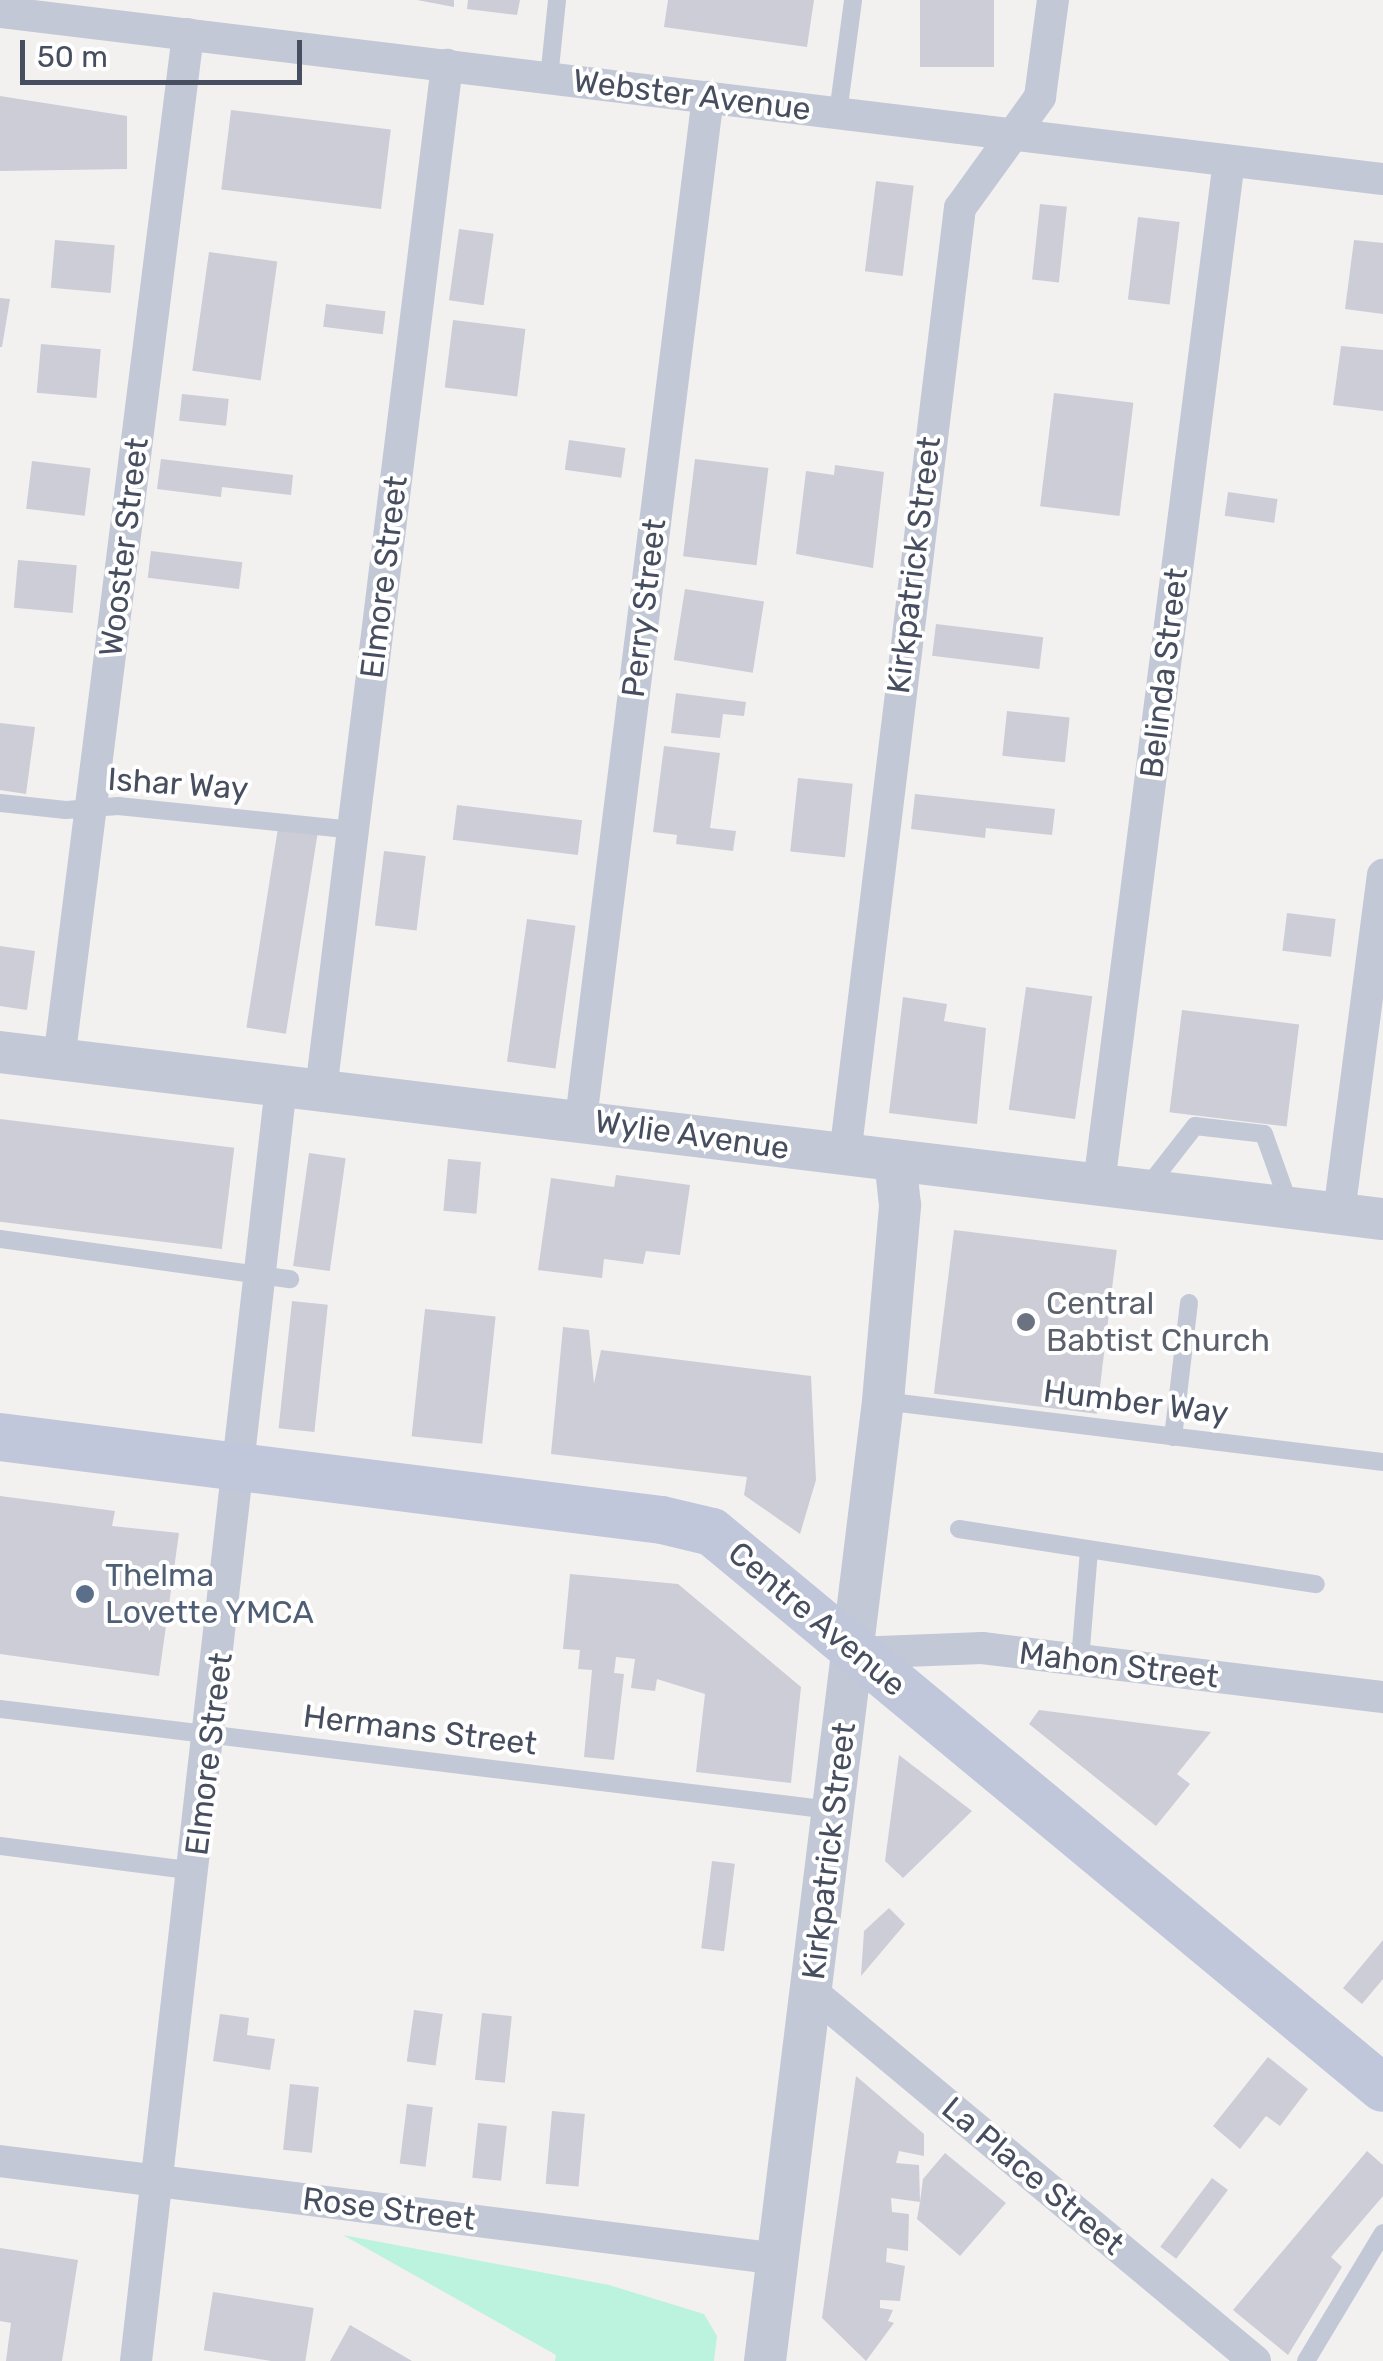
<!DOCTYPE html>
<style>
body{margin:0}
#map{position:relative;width:1383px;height:2361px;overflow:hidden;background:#f3f0f0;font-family:Rubik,sans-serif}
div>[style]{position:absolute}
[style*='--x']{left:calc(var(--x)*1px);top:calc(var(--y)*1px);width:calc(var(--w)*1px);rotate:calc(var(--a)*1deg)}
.green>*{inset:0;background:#bbf3de}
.building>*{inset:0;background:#cccdd6;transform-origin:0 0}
.service>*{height:18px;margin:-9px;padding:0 9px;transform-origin:9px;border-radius:9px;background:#c2c8d6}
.minor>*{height:32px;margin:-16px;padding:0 16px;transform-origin:16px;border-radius:16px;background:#c2c8d6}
.tertiary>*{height:42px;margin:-21px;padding:0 21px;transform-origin:21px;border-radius:21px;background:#c2c8d6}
.secondary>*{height:48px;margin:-24px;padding:0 24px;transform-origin:24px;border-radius:24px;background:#c1c7da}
.dots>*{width:28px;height:28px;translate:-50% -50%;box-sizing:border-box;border:5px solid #fff;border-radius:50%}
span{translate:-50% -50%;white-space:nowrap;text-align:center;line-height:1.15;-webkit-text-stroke:8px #fff;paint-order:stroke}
.street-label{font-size:32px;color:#464e5f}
.worship-label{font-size:32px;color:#5b616d}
.left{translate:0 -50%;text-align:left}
.service-label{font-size:32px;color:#4e5e75}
.scale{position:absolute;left:20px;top:40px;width:282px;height:45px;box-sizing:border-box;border:5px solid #464e5f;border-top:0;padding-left:12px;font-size:30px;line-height:35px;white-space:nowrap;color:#464e5f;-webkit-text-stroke:8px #fff;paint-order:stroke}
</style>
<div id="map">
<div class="green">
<div style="clip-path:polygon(343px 2235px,609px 2285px,704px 2314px,717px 2336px,714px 2361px,555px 2361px,556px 2355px)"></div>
</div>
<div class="building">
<div style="clip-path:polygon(417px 0,454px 0,454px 7px)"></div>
<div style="clip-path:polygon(468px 0,520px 0,517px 15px,467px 9px)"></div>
<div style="clip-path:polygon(668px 0,814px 0,807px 47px,664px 27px)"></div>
<div style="left:920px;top:0;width:74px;height:67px"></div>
<div style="clip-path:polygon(0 96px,127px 116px,127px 169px,0 171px)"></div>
<div style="left:231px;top:110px;width:161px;height:80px;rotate:7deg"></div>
<div style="left:876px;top:181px;width:38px;height:91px;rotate:7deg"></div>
<div style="left:1040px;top:204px;width:27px;height:76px;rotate:6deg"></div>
<div style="left:1138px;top:217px;width:42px;height:83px;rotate:7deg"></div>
<div style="left:459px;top:229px;width:35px;height:72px;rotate:8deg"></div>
<div style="left:55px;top:240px;width:60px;height:48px;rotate:5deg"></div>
<div style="clip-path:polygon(1354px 240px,1383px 243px,1383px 314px,1345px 309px)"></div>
<div style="left:209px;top:252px;width:69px;height:120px;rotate:8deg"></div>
<div style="clip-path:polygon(0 298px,10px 299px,2px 347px,0 347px)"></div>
<div style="left:326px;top:304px;width:60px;height:23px;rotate:7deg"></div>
<div style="left:453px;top:320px;width:73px;height:68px;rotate:7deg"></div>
<div style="left:41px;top:344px;width:60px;height:49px;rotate:5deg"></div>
<div style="clip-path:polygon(1341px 346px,1383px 350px,1383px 411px,1333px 405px)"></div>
<div style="left:1054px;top:393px;width:80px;height:114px;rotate:7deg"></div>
<div style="left:182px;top:394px;width:47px;height:27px;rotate:6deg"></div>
<div style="left:569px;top:440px;width:57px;height:30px;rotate:8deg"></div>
<div style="clip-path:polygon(161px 459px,293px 475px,291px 495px,222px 487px,221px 497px,157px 489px)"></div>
<div style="left:695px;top:459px;width:74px;height:98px;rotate:7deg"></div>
<div style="left:32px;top:461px;width:59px;height:48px;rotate:7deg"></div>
<div style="clip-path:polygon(835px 465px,884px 472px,873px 568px,796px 554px,806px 471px,834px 475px)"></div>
<div style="left:1228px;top:492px;width:50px;height:24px;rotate:8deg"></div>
<div style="left:151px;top:551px;width:92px;height:27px;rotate:7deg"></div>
<div style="left:18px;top:560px;width:59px;height:48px;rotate:5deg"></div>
<div style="left:685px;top:589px;width:80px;height:72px;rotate:9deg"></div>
<div style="left:936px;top:624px;width:108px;height:32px;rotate:7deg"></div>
<div style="clip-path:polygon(676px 693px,746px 702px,744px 716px,723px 714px,720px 738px,671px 733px)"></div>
<div style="left:1007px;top:711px;width:63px;height:45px;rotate:6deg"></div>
<div style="clip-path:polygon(0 723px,35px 727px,26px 794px,0 790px)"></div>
<div style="clip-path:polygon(664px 746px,720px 753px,710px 828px,736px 831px,733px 851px,676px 844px,677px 835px,653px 832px)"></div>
<div style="left:798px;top:778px;width:55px;height:74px;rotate:6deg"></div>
<div style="clip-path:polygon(915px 794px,1055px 809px,1052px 835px,986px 828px,985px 838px,911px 829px)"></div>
<div style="left:457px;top:805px;width:126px;height:35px;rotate:7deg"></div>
<div style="left:278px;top:828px;width:40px;height:202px;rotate:9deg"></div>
<div style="left:384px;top:851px;width:42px;height:75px;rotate:7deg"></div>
<div style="left:1287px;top:913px;width:49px;height:38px;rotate:7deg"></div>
<div style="left:527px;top:919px;width:49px;height:144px;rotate:8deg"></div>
<div style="clip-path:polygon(0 946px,35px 951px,27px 1010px,0 1006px)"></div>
<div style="left:1026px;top:987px;width:67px;height:124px;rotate:8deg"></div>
<div style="clip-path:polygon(903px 997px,947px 1004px,944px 1021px,986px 1028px,977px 1124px,889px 1113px)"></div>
<div style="left:1182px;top:1010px;width:118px;height:103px;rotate:7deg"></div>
<div style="left:0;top:1119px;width:236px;height:102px;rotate:7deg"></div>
<div style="left:309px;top:1153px;width:37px;height:114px;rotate:8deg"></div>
<div style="left:448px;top:1159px;width:33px;height:52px;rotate:5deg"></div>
<div style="clip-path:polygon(616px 1175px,690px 1185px,680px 1255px,646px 1251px,643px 1264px,604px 1259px,602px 1278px,538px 1270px,551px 1178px,614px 1187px)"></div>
<div style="left:954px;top:1230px;width:164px;height:165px;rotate:7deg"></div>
<div style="left:292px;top:1301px;width:36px;height:128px;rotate:6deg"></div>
<div style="left:425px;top:1309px;width:71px;height:128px;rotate:6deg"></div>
<div style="clip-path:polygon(563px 1327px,589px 1330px,594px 1384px,601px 1350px,811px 1376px,816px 1480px,800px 1534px,744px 1495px,747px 1477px,551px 1454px)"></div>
<div style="clip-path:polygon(0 1496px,115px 1511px,112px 1526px,179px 1533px,159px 1676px,0 1654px)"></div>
<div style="clip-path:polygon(570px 1574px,678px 1584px,801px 1687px,791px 1783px,696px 1772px,705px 1694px,657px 1679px,655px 1691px,631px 1688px,635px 1659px,616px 1657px,614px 1673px,624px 1674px,614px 1760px,584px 1757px,592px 1670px,578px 1669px,580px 1650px,563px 1649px)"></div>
<div style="clip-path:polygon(1039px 1710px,1211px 1732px,1177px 1774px,1190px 1784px,1156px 1826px,1029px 1724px)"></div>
<div style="clip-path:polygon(899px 1755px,972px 1811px,903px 1878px,885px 1861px)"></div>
<div style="left:712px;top:1861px;width:23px;height:88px;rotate:7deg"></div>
<div style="clip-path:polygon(889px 1908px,905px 1924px,861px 1976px,864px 1931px)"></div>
<div style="clip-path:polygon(1383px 1940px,1383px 1979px,1362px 2004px,1343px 1988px)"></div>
<div style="left:414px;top:2010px;width:29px;height:52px;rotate:8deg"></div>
<div style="left:482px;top:2013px;width:30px;height:67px;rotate:6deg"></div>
<div style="clip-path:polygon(220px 2014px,249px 2018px,247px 2035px,275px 2039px,270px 2070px,213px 2061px)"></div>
<div style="clip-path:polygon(1268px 2057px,1308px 2089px,1280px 2126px,1266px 2116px,1240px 2149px,1213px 2126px)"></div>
<div style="clip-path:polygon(856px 2076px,924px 2134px,924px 2156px,899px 2151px,896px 2163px,919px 2165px,920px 2202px,923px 2179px,945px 2153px,1006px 2203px,960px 2256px,917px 2219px,920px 2202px,891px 2198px,892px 2212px,909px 2214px,908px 2251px,887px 2248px,886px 2262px,905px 2266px,900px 2301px,880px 2300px,880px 2308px,893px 2310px,888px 2321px,894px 2323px,866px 2361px,822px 2318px)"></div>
<div style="left:290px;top:2084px;width:29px;height:66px;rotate:6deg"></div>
<div style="left:407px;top:2104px;width:26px;height:60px;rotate:7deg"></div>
<div style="left:552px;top:2111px;width:33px;height:73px;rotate:5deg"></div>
<div style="left:478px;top:2123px;width:29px;height:55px;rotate:6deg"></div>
<div style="clip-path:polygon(1367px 2151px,1383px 2165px,1383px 2196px,1331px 2257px,1342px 2267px,1288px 2355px,1233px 2310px)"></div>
<div style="left:1212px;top:2178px;width:20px;height:86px;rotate:37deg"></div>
<div style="clip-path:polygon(0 2248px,78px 2260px,62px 2361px,6px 2361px,11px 2323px,0 2321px)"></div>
<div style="left:213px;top:2292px;width:102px;height:59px;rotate:9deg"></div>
<div style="clip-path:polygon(350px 2325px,412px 2361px,330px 2361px)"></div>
</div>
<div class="service">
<div style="--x:549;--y:78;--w:78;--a:-84.1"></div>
<div style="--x:838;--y:113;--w:114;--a:-82.4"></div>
<div style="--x:0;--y:803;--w:66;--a:6.1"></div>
<div style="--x:66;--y:810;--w:52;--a:-4.4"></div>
<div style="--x:118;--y:806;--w:236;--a:5.8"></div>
<div style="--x:1145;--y:1190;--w:81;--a:-52"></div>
<div style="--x:1195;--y:1126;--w:69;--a:6.6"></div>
<div style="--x:1264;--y:1134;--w:77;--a:70.4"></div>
<div style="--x:0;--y:1239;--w:293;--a:7.9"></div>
<div style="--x:883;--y:1401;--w:504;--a:6.96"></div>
<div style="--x:1173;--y:1437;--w:135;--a:-83.2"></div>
<div style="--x:959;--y:1529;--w:361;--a:8.8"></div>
<div style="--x:1080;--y:1660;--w:109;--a:-85.3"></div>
<div style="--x:0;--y:1709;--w:837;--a:6.93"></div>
<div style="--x:0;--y:1846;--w:197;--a:7.3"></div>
<div style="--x:1306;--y:2361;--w:149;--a:-59"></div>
</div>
<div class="minor">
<div style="--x:0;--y:12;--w:1393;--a:6.89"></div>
<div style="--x:59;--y:1060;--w:1034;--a:-82.83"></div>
<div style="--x:321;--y:1090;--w:1033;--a:-82.99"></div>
<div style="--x:581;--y:1119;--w:1030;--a:-82.92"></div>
<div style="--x:845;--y:1155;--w:954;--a:-83.08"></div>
<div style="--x:960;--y:208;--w:137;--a:-54.2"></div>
<div style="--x:1040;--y:97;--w:98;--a:-82.4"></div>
<div style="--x:1099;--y:1184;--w:1031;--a:-82.76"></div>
<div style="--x:1339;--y:1213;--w:341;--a:-82.6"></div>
<div style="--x:854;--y:1653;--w:128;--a:-2.2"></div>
<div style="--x:982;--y:1648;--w:404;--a:7"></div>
<div style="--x:811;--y:1991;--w:578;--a:39.81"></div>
<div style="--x:0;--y:2161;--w:784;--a:7.18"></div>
<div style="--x:136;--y:2361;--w:1283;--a:-83.51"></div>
</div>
<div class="tertiary">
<div style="--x:0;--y:1052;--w:1393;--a:6.89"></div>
<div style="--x:765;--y:2361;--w:967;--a:-82.99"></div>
<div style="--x:883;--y:1401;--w:197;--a:-85"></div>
<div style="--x:900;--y:1205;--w:45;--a:-96.3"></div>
</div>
<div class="secondary">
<div style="--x:0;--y:1437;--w:667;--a:7.15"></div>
<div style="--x:662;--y:1520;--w:51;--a:13.5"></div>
<div style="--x:712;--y:1532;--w:871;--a:39.65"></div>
</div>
<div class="dots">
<div style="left:1026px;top:1322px;background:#6b7280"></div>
<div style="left:85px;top:1594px;background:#5c6f8a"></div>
</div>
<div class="street-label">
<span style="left:692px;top:95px;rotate:7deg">Webster Avenue</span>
<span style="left:124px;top:547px;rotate:-83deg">Wooster Street</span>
<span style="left:914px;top:565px;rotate:-83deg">Kirkpatrick Street</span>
<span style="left:384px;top:577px;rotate:-83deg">Elmore Street</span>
<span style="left:644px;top:608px;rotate:-83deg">Perry Street</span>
<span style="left:1164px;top:673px;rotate:-83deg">Belinda Street</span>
<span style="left:178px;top:784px;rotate:4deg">Ishar Way</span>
<span style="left:692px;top:1135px;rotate:8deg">Wylie Avenue</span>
<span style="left:1136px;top:1402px;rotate:7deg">Humber Way</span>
<span style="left:817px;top:1619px;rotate:40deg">Centre Avenue</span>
<span style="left:1119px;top:1665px;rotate:7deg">Mahon Street</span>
<span style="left:420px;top:1730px;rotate:7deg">Hermans Street</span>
<span style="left:209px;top:1754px;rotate:-83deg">Elmore Street</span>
<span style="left:829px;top:1851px;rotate:-83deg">Kirkpatrick Street</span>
<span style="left:1033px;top:2176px;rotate:40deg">La Place Street</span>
<span style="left:389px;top:2209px;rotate:7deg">Rose Street</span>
</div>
<div class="worship-label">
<span class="left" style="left:1046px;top:1322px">Central<br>Babtist Church</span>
</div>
<div class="service-label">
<span class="left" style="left:105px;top:1594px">Thelma<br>Lovette YMCA</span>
</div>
<div class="scale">50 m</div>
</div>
